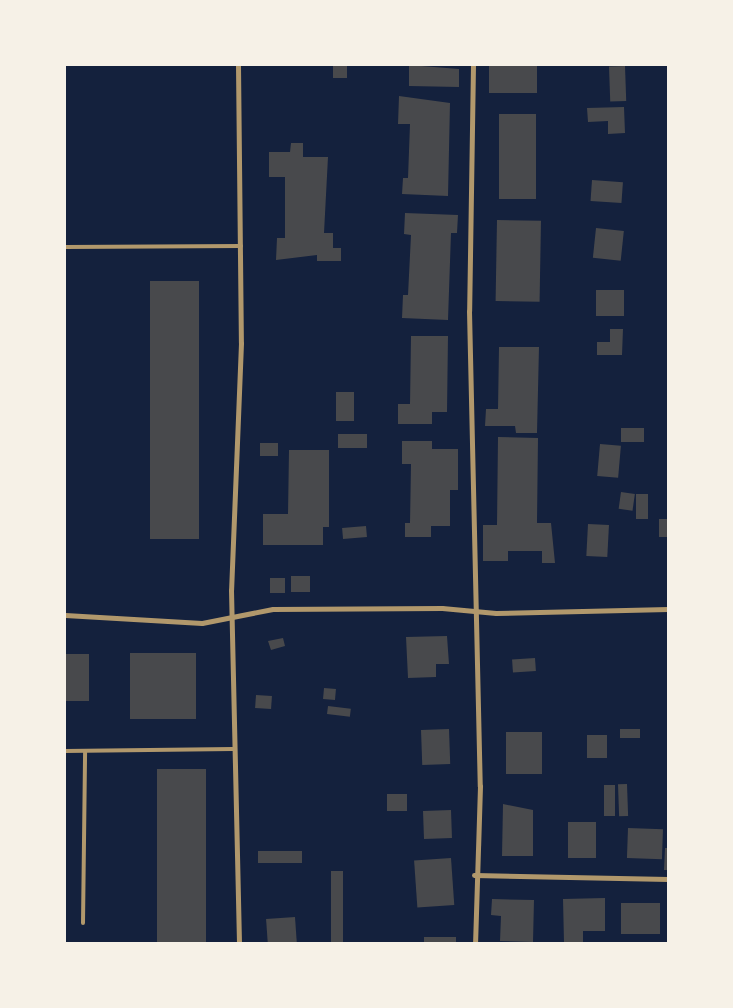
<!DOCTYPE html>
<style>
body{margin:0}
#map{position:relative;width:733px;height:1008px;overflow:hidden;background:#14213d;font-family:"Sofia Sans Condensed",sans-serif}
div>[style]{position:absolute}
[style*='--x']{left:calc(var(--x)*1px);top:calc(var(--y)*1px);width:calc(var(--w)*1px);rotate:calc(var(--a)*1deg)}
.building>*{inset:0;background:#48494c;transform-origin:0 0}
.service>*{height:4px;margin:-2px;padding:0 2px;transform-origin:2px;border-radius:2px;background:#b1986c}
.minor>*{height:5px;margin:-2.5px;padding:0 2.5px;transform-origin:2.5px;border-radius:2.5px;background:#b1986c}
span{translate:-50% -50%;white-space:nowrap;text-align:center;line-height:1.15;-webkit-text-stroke:5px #f6f1e7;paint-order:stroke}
.frame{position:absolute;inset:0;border:66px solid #f6f1e7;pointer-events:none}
</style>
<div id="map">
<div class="building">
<div style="left:333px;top:65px;width:14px;height:13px"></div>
<div style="clip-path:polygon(409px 65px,459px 69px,459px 87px,409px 86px)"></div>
<div style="left:537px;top:65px;width:28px;height:48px;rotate:90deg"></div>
<div style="left:625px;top:66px;width:35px;height:16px;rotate:88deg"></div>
<div style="clip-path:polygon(399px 96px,450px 103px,448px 196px,402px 194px,403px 178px,408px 178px,410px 124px,398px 124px)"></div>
<div style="clip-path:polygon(624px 107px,625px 133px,608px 134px,608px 121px,588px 122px,587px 108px)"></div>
<div style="left:499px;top:114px;width:37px;height:85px"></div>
<div style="clip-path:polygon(291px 143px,303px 143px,303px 157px,328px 157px,324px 233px,333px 233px,333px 248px,341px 248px,341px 261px,317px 261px,317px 255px,276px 260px,277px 238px,285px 238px,285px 177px,269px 177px,269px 152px,290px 152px)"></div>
<div style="left:592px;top:180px;width:31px;height:21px;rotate:4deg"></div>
<div style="clip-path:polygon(405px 213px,458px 215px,457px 233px,451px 233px,448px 320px,402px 318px,403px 295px,408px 295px,411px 235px,404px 234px)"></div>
<div style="left:497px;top:220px;width:44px;height:81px;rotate:1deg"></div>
<div style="left:596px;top:228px;width:28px;height:30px;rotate:6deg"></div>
<div style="left:150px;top:281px;width:49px;height:258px"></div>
<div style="left:624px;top:290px;width:26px;height:28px;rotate:90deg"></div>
<div style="clip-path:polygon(610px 329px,623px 329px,622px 355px,597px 355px,597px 342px,610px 342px)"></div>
<div style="clip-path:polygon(411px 336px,448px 336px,447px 412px,432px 412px,432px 424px,398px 424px,398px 404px,410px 404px)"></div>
<div style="clip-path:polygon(499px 347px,539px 347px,537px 433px,516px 433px,515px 426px,485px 426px,486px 409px,498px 409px)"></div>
<div style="left:336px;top:392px;width:18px;height:29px"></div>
<div style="left:621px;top:428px;width:23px;height:14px"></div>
<div style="left:338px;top:434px;width:29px;height:14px"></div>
<div style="clip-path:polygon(498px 437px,538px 438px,537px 523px,551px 523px,555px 563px,542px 563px,542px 551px,508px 551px,508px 561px,483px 561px,483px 525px,497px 525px)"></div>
<div style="clip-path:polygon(402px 441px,432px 441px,432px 449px,458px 449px,458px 490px,450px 490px,450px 526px,431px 526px,431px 537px,405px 537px,405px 523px,410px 523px,411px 464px,402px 464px)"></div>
<div style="left:260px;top:443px;width:18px;height:13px"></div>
<div style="left:600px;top:444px;width:21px;height:32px;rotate:5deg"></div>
<div style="clip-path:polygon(289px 450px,329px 450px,329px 527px,323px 527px,323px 545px,263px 545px,263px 514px,288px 514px)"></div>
<div style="left:621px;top:492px;width:14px;height:17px;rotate:8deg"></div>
<div style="left:636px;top:494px;width:12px;height:25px"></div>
<div style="left:659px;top:519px;width:9px;height:18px"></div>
<div style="left:588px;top:524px;width:21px;height:32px;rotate:3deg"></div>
<div style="left:366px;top:526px;width:11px;height:24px;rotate:85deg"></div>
<div style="left:291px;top:576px;width:19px;height:16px"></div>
<div style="left:270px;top:578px;width:15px;height:15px"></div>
<div style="clip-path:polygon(447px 636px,449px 664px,436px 664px,436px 677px,408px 678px,406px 637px)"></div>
<div style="clip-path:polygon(283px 638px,285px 646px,271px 650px,268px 641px)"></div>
<div style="left:196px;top:653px;width:66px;height:66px;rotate:90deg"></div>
<div style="left:65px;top:654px;width:24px;height:47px"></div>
<div style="left:535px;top:658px;width:13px;height:23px;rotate:86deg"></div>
<div style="left:324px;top:688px;width:12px;height:11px;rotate:5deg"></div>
<div style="left:256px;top:695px;width:16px;height:13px;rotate:4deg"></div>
<div style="left:328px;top:706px;width:23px;height:8px;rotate:7deg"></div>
<div style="left:449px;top:729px;width:35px;height:28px;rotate:88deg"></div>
<div style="left:620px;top:729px;width:20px;height:9px"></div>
<div style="left:506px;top:732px;width:36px;height:42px"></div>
<div style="left:587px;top:735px;width:20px;height:23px"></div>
<div style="left:157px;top:769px;width:49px;height:174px"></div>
<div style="left:627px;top:784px;width:32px;height:9px;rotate:88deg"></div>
<div style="left:604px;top:785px;width:11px;height:31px"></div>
<div style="left:407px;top:794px;width:17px;height:20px;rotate:90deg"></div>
<div style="clip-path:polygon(503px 804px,533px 810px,533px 856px,502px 856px)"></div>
<div style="left:451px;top:810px;width:28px;height:28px;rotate:88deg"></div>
<div style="left:568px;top:822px;width:28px;height:36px"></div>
<div style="left:628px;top:828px;width:35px;height:30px;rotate:2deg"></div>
<div style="clip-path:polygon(665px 848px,668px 848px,668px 870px,664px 870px)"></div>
<div style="left:302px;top:851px;width:12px;height:44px;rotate:90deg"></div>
<div style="left:451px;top:858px;width:47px;height:37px;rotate:86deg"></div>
<div style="left:331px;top:871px;width:12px;height:72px"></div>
<div style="clip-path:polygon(605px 898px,605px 931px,583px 931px,583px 943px,564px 943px,563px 899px)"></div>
<div style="clip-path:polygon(492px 899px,534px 900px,533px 942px,500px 941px,501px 916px,491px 915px)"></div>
<div style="left:621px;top:903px;width:39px;height:31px"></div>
<div style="left:295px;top:917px;width:26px;height:29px;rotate:86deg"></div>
<div style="left:424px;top:937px;width:32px;height:6px"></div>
</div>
<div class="service">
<div style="--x:65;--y:247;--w:176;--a:-0.3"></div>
<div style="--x:65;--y:751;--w:168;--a:-0.7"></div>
<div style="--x:83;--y:923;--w:172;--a:-89.3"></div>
</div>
<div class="minor">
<div style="--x:238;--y:65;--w:278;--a:89.4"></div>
<div style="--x:241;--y:343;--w:247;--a:92.3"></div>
<div style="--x:231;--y:590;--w:353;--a:88.7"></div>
<div style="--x:473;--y:65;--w:246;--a:90.9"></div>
<div style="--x:469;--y:311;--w:475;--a:88.7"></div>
<div style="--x:480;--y:786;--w:157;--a:91.8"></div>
<div style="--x:65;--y:615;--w:137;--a:3.3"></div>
<div style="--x:202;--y:623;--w:72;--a:-11.2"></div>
<div style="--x:273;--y:609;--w:169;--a:-0.3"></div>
<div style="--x:442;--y:608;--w:54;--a:5.3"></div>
<div style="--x:496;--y:613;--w:172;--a:-1.3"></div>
<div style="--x:474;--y:875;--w:194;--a:1.2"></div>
</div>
<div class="frame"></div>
</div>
